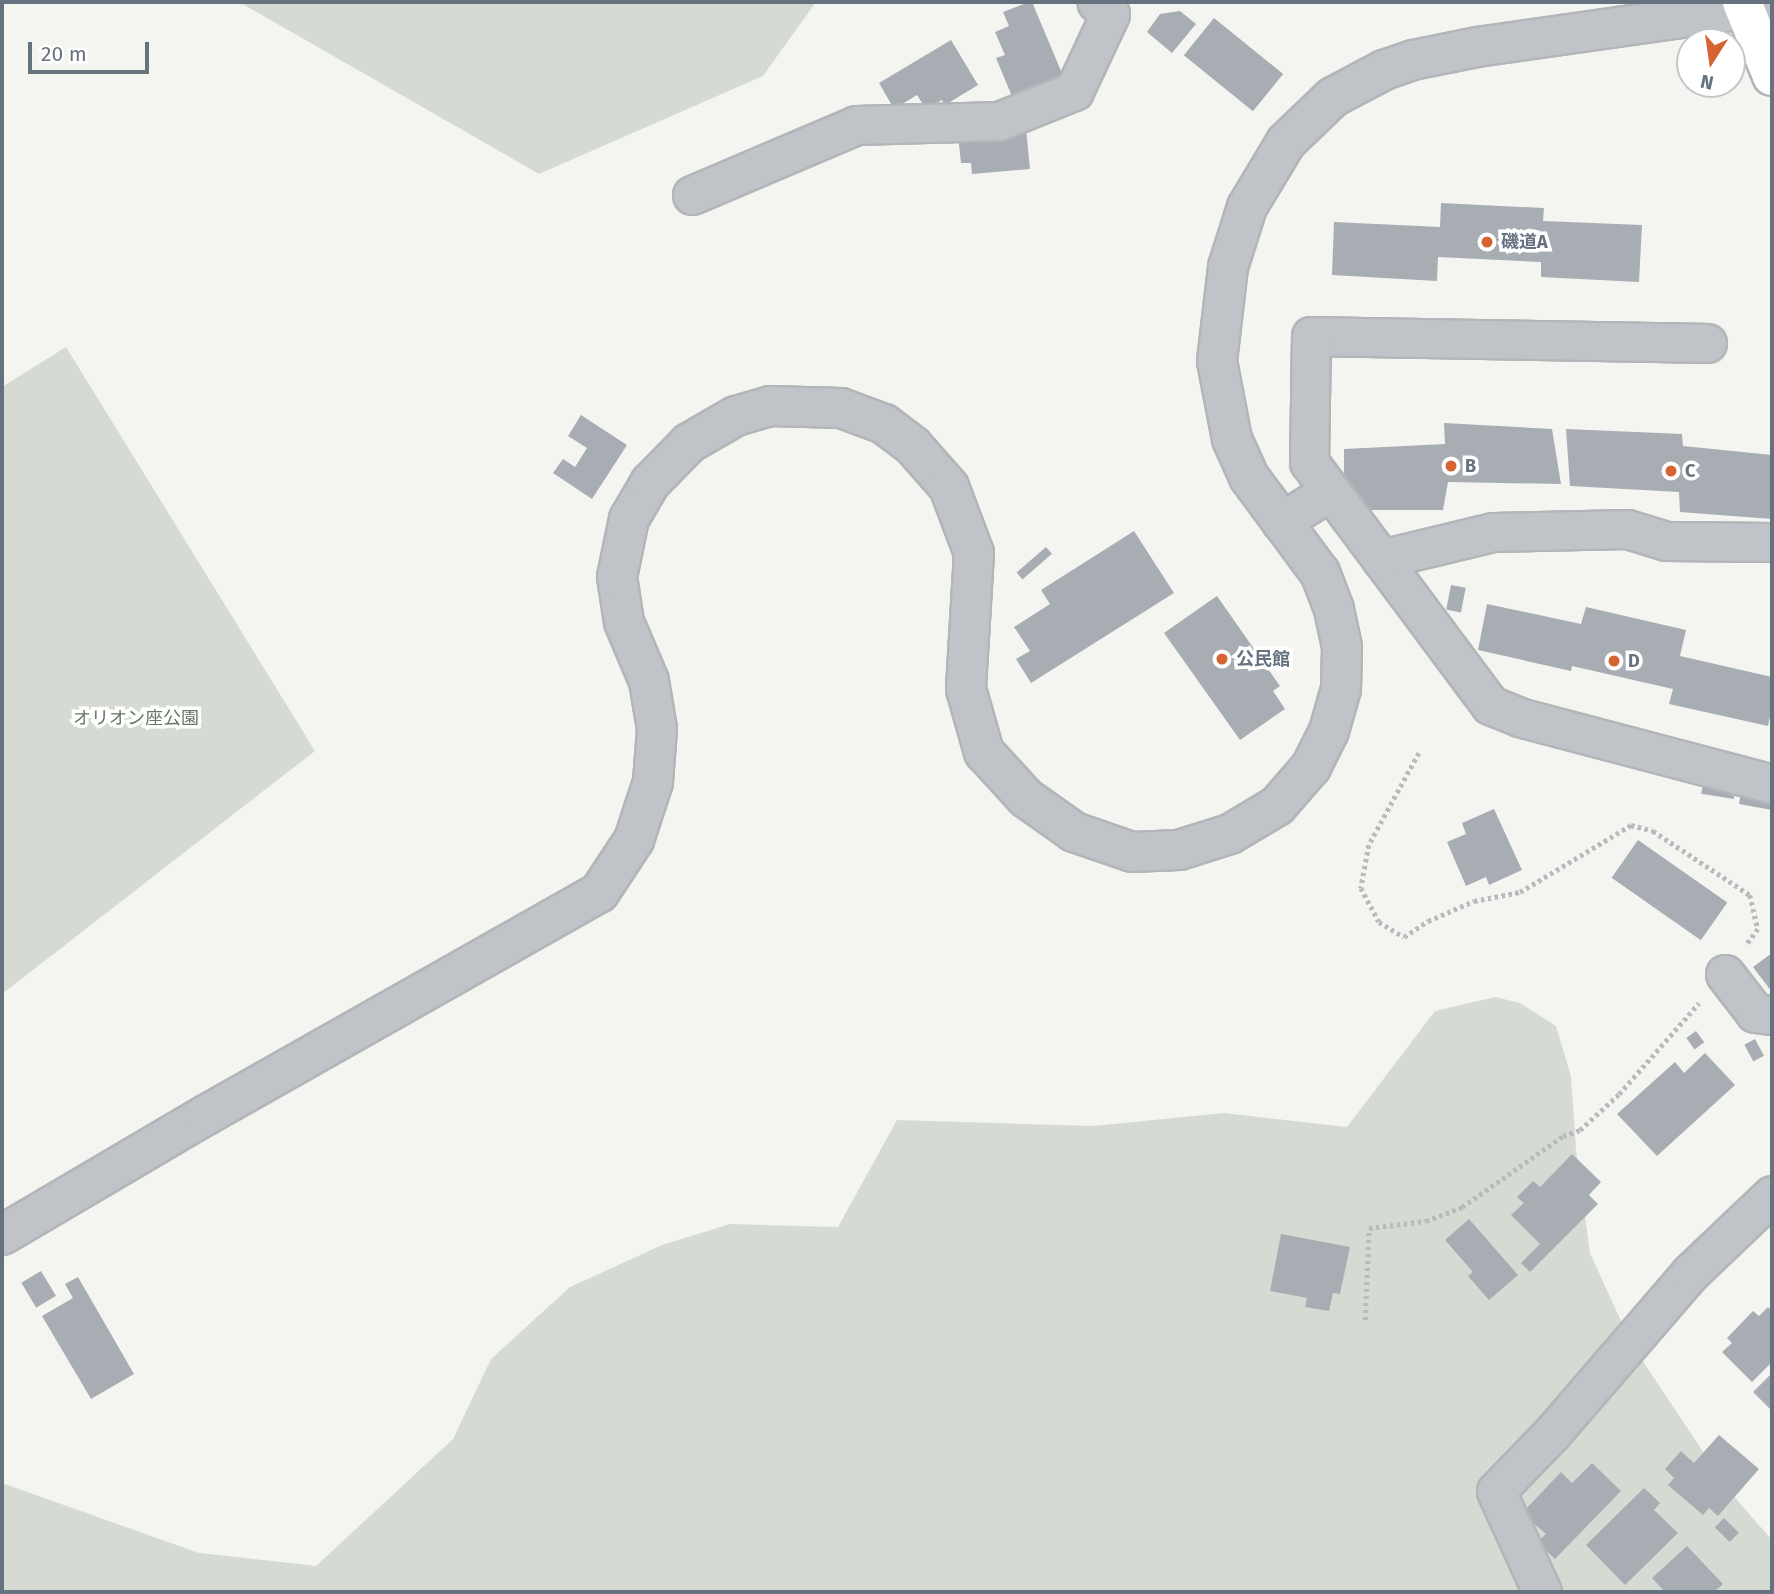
<!DOCTYPE html>
<meta charset="utf-8">
<style>
body{margin:0}
#map{position:relative;width:1774px;height:1594px;overflow:hidden;background:#f4f5f1;font-family:"Fira Sans","Noto Sans JP",sans-serif}
div>[style]{position:absolute}
[style*='--x']{left:calc(var(--x)*1px);top:calc(var(--y)*1px);width:calc(var(--w)*1px);rotate:calc(var(--a)*1deg)}
.green>*{inset:0;background:#d5dbd3}
.building>*{inset:0;background:#a7adb3;transform-origin:0 0}
.path>*{height:4.5px;margin-top:-2.25px;transform-origin:0;background:repeating-linear-gradient(90deg,#b8babd 0 3.5px,transparent 0 7px)}
.roads{filter:drop-shadow(2px 0 #b3b6b9) drop-shadow(-2px 0 #b3b6b9) drop-shadow(0 2px #b3b6b9) drop-shadow(0 -2px #b3b6b9)}
.minor>*{height:37px;margin:-18.5px;padding:0 18.5px;transform-origin:18.5px;border-radius:18.5px;background:#c0c3c7}
.tertiary>*{height:38px;margin:-19px;padding:0 19px;transform-origin:19px;border-radius:19px;background:#c0c3c7}
.trunk>*{height:38px;margin:-19px;padding:0 19px;transform-origin:19px;border-radius:19px;background:#fff}
.dots>*{width:19px;height:19px;translate:-50% -50%;box-sizing:border-box;border:4px solid #fff;border-radius:50%}
span{translate:-50% -50%;white-space:nowrap;text-align:center;line-height:1.15;-webkit-text-stroke:7px #fff;paint-order:stroke}
.poi-label{font-size:18px;color:#667280;font-weight:700}
.left{translate:0 -50%;text-align:left}
.park-label{font-size:18px;color:#677864}
.frame{position:absolute;inset:0;border:4px solid #667280;pointer-events:none}
.north{position:absolute;left:1676px;top:28px;width:70px;height:70px;box-sizing:border-box;background:#fff;border:2px solid #c2c7cc;border-radius:50%;rotate:192deg;font-size:19px;font-weight:700;line-height:28px;text-align:center;color:#667280}
.north::after{content:'';display:block;margin:auto;width:24px;height:32px;background:#d56432;clip-path:polygon(50% 0,100% 100%,50% 72%,0 100%)}
.scale{position:absolute;left:28px;top:42px;width:121px;height:32px;box-sizing:border-box;border:4px solid #667280;border-top:0;padding-left:9px;font-size:21px;line-height:24px;white-space:nowrap;color:#667280;-webkit-text-stroke:5px #fff;paint-order:stroke}
</style>
<div id="map">
<div class="green">
<div style="clip-path:polygon(239px 2px,816px 2px,763px 76px,539px 174px)"></div>
<div style="clip-path:polygon(66px 347px,315px 751px,2px 994px,2px 387px)"></div>
<div style="clip-path:polygon(1495px 997px,1520px 1003px,1556px 1026px,1571px 1076px,1576px 1150px,1590px 1253px,1632px 1345px,1730px 1492px,1772px 1540px,1772px 1592px,2px 1592px,2px 1483px,199px 1553px,316px 1566px,453px 1439px,491px 1359px,570px 1287px,662px 1245px,730px 1224px,838px 1227px,897px 1120px,1093px 1126px,1223px 1113px,1347px 1127px,1435px 1011px)"></div>
</div>
<div class="building">
<div style="clip-path:polygon(1029px 2px,1032px 2px,1064px 78px,1013px 99px,996px 58px,1005px 55px,995px 32px,1009px 26px,1003px 12px)"></div>
<div style="clip-path:polygon(1180px 11px,1196px 24px,1172px 53px,1147px 32px,1160px 14px)"></div>
<div style="left:1214px;top:18px;width:89px;height:48px;rotate:39deg"></div>
<div style="clip-path:polygon(951px 40px,978px 85px,945px 105px,942px 100px,926px 109px,917px 95px,894px 109px,879px 83px)"></div>
<div style="clip-path:polygon(1026px 129px,1030px 169px,972px 174px,971px 163px,961px 163px,958px 135px)"></div>
<div style="clip-path:polygon(1441px 203px,1544px 208px,1543px 221px,1642px 225px,1639px 282px,1541px 277px,1541px 262px,1438px 257px,1437px 281px,1332px 275px,1334px 222px,1440px 227px)"></div>
<div style="clip-path:polygon(581px 415px,627px 445px,592px 499px,553px 473px,563px 459px,575px 467px,587px 448px,568px 436px)"></div>
<div style="clip-path:polygon(1444px 423px,1552px 429px,1561px 484px,1448px 482px,1443px 510px,1344px 510px,1344px 449px,1445px 444px)"></div>
<div style="clip-path:polygon(1566px 429px,1682px 434px,1683px 446px,1772px 455px,1772px 519px,1680px 512px,1679px 492px,1570px 486px)"></div>
<div style="clip-path:polygon(1134px 531px,1174px 593px,1031px 683px,1016px 659px,1030px 651px,1014px 627px,1050px 604px,1041px 590px)"></div>
<div style="left:1046px;top:547px;width:9px;height:39px;rotate:49deg"></div>
<div style="left:1451px;top:585px;width:15px;height:25px;rotate:11deg"></div>
<div style="clip-path:polygon(1217px 596px,1280px 686px,1273px 691px,1285px 709px,1240px 740px,1164px 633px)"></div>
<div style="clip-path:polygon(1487px 604px,1581px 624px,1586px 607px,1686px 630px,1680px 656px,1772px 677px,1772px 707px,1768px 726px,1669px 704px,1673px 689px,1572px 666px,1571px 671px,1478px 650px)"></div>
<div style="left:1703px;top:783px;width:33px;height:11px;rotate:9deg"></div>
<div style="clip-path:polygon(1741px 793px,1772px 800px,1772px 810px,1739px 804px)"></div>
<div style="clip-path:polygon(1494px 809px,1522px 870px,1489px 885px,1486px 877px,1466px 886px,1447px 842px,1466px 834px,1462px 823px)"></div>
<div style="left:1638px;top:840px;width:109px;height:46px;rotate:35deg"></div>
<div style="clip-path:polygon(1772px 953px,1772px 992px,1753px 967px)"></div>
<div style="left:1696px;top:1031px;width:14px;height:12px;rotate:54deg"></div>
<div style="left:1755px;top:1039px;width:19px;height:12px;rotate:62deg"></div>
<div style="clip-path:polygon(1705px 1053px,1735px 1085px,1657px 1156px,1617px 1114px,1675px 1062px,1684px 1073px)"></div>
<div style="clip-path:polygon(1572px 1154px,1601px 1182px,1589px 1195px,1598px 1204px,1530px 1272px,1521px 1263px,1540px 1244px,1511px 1215px,1524px 1203px,1517px 1197px,1533px 1181px,1540px 1187px)"></div>
<div style="clip-path:polygon(1469px 1219px,1518px 1275px,1489px 1300px,1468px 1276px,1473px 1272px,1445px 1240px)"></div>
<div style="clip-path:polygon(1281px 1234px,1350px 1247px,1340px 1294px,1333px 1293px,1329px 1311px,1305px 1307px,1307px 1298px,1270px 1291px)"></div>
<div style="left:41px;top:1271px;width:29px;height:23px;rotate:59deg"></div>
<div style="clip-path:polygon(78px 1277px,134px 1374px,91px 1399px,42px 1316px,73px 1298px,65px 1284px)"></div>
<div style="clip-path:polygon(1768px 1307px,1772px 1311px,1772px 1362px,1752px 1382px,1722px 1352px,1732px 1343px,1727px 1338px,1753px 1311px,1759px 1316px)"></div>
<div style="clip-path:polygon(1772px 1373px,1772px 1411px,1753px 1392px)"></div>
<div style="clip-path:polygon(1719px 1435px,1759px 1469px,1718px 1516px,1709px 1508px,1703px 1515px,1668px 1485px,1674px 1478px,1665px 1469px,1681px 1451px,1694px 1463px)"></div>
<div style="clip-path:polygon(1592px 1463px,1621px 1491px,1555px 1559px,1537px 1542px,1546px 1534px,1522px 1513px,1561px 1472px,1572px 1483px)"></div>
<div style="clip-path:polygon(1644px 1488px,1660px 1503px,1654px 1510px,1678px 1533px,1625px 1585px,1586px 1545px)"></div>
<div style="left:1724px;top:1518px;width:21px;height:13px;rotate:45deg"></div>
<div style="clip-path:polygon(1687px 1546px,1723px 1584px,1714px 1592px,1665px 1592px,1652px 1578px)"></div>
</div>
<div class="path">
<div style="--x:1419;--y:753;--w:105;--a:118.5"></div>
<div style="--x:1369;--y:845;--w:44;--a:100.5"></div>
<div style="--x:1361;--y:888;--w:38;--a:62"></div>
<div style="--x:1379;--y:922;--w:29;--a:31"></div>
<div style="--x:1404;--y:937;--w:29;--a:-34"></div>
<div style="--x:1428;--y:921;--w:50;--a:-23.5"></div>
<div style="--x:1474;--y:901;--w:47;--a:-11.1"></div>
<div style="--x:1520;--y:892;--w:130;--a:-31.1"></div>
<div style="--x:1631;--y:825;--w:23;--a:15"></div>
<div style="--x:1653;--y:831;--w:116;--a:33.4"></div>
<div style="--x:1750;--y:895;--w:35;--a:77"></div>
<div style="--x:1758;--y:929;--w:19;--a:126"></div>
<div style="--x:1365;--y:1320;--w:92;--a:-87.5"></div>
<div style="--x:1369;--y:1228;--w:57;--a:-7"></div>
<div style="--x:1426;--y:1221;--w:39;--a:-21"></div>
<div style="--x:1462;--y:1207;--w:123;--a:-35.1"></div>
<div style="--x:1563;--y:1136;--w:18;--a:-19"></div>
<div style="--x:1580;--y:1130;--w:53;--a:-42.7"></div>
<div style="--x:1619;--y:1094;--w:121;--a:-48.7"></div>
</div>
<div class="roads">
<div class="minor">
<div style="--x:692;--y:195;--w:178;--a:-23.1"></div>
<div style="--x:856;--y:125;--w:143;--a:-1.6"></div>
<div style="--x:999;--y:121;--w:81;--a:-21.8"></div>
<div style="--x:1074;--y:91;--w:85;--a:-64.9"></div>
<div style="--x:1110;--y:14;--w:18;--a:-139"></div>
<div style="--x:1707;--y:343;--w:396;--a:-179"></div>
<div style="--x:1311;--y:336;--w:126;--a:90.9"></div>
<div style="--x:1309;--y:462;--w:303;--a:53.3"></div>
<div style="--x:1490;--y:705;--w:31;--a:22"></div>
<div style="--x:1519;--y:717;--w:262;--a:14.8"></div>
<div style="--x:1281;--y:522;--w:58;--a:-32.3"></div>
<div style="--x:1381;--y:559;--w:115;--a:-13.6"></div>
<div style="--x:1493;--y:532;--w:134;--a:-1.3"></div>
<div style="--x:1627;--y:529;--w:41;--a:17.1"></div>
<div style="--x:1666;--y:541;--w:106;--a:0.5"></div>
<div style="--x:1725;--y:974;--w:49;--a:52.4"></div>
<div style="--x:1755;--y:1013;--w:17;--a:7"></div>
<div style="--x:1542;--y:1592;--w:111;--a:-114.5"></div>
<div style="--x:1496;--y:1491;--w:81;--a:-46"></div>
<div style="--x:1552;--y:1433;--w:211;--a:-49.2"></div>
<div style="--x:1690;--y:1273;--w:113;--a:-43.6"></div>
</div>
<div class="tertiary">
<div style="--x:2;--y:1235;--w:237;--a:-30.5"></div>
<div style="--x:206;--y:1115;--w:451;--a:-29.5"></div>
<div style="--x:599;--y:893;--w:64;--a:-56.6"></div>
<div style="--x:634;--y:840;--w:61;--a:-71.9"></div>
<div style="--x:653;--y:782;--w:53;--a:-85.7"></div>
<div style="--x:657;--y:729;--w:49;--a:-99.5"></div>
<div style="--x:649;--y:681;--w:64;--a:-113"></div>
<div style="--x:624;--y:622;--w:46;--a:-98.8"></div>
<div style="--x:617;--y:577;--w:59;--a:-78.3"></div>
<div style="--x:629;--y:519;--w:42;--a:-59.7"></div>
<div style="--x:650;--y:483;--w:56;--a:-45.7"></div>
<div style="--x:689;--y:443;--w:54;--a:-29.9"></div>
<div style="--x:736;--y:416;--w:35;--a:-16"></div>
<div style="--x:770;--y:406;--w:71;--a:1.6"></div>
<div style="--x:841;--y:408;--w:46;--a:20.4"></div>
<div style="--x:884;--y:424;--w:36;--a:37"></div>
<div style="--x:913;--y:446;--w:55;--a:48.7"></div>
<div style="--x:949;--y:487;--w:71;--a:69.3"></div>
<div style="--x:974;--y:553;--w:136;--a:93.4"></div>
<div style="--x:966;--y:689;--w:66;--a:74.1"></div>
<div style="--x:984;--y:752;--w:62;--a:47.6"></div>
<div style="--x:1026;--y:798;--w:59;--a:35.3"></div>
<div style="--x:1074;--y:832;--w:61;--a:19"></div>
<div style="--x:1132;--y:852;--w:47;--a:-2.4"></div>
<div style="--x:1179;--y:850;--w:53;--a:-17.4"></div>
<div style="--x:1230;--y:834;--w:55;--a:-30.8"></div>
<div style="--x:1277;--y:806;--w:52;--a:-48.9"></div>
<div style="--x:1311;--y:767;--w:40;--a:-63.4"></div>
<div style="--x:1329;--y:731;--w:44;--a:-74.1"></div>
<div style="--x:1341;--y:689;--w:42;--a:-88.6"></div>
<div style="--x:1342;--y:647;--w:39;--a:-102"></div>
<div style="--x:1334;--y:609;--w:39;--a:-111"></div>
<div style="--x:1320;--y:573;--w:119;--a:-126.5"></div>
<div style="--x:1249;--y:477;--w:42;--a:-114.1"></div>
<div style="--x:1232;--y:439;--w:79;--a:-100.9"></div>
<div style="--x:1217;--y:361;--w:95;--a:-83.3"></div>
<div style="--x:1228;--y:267;--w:63;--a:-72.4"></div>
<div style="--x:1247;--y:207;--w:76;--a:-59"></div>
<div style="--x:1286;--y:142;--w:65;--a:-43.8"></div>
<div style="--x:1333;--y:97;--w:58;--a:-27.9"></div>
<div style="--x:1384;--y:70;--w:31;--a:-19"></div>
<div style="--x:1413;--y:60;--w:65;--a:-11.5"></div>
<div style="--x:1477;--y:47;--w:271;--a:-8.1"></div>
<div style="--x:1745;--y:9;--w:27;--a:-2"></div>
</div>
<div class="trunk">
<div style="--x:1742;--y:2;--w:80;--a:67.9"></div>
</div>
</div>
<div class="dots">
<div style="left:1487px;top:242px;background:#d56432"></div>
<div style="left:1451px;top:466px;background:#d56432"></div>
<div style="left:1671px;top:471px;background:#d56432"></div>
<div style="left:1222px;top:659px;background:#d56432"></div>
<div style="left:1614px;top:661px;background:#d56432"></div>
</div>
<div class="poi-label">
<span class="left" style="left:1501px;top:242px">磯道A</span>
<span class="left" style="left:1465px;top:466px">B</span>
<span class="left" style="left:1685px;top:471px">C</span>
<span class="left" style="left:1236px;top:659px">公民館</span>
<span class="left" style="left:1628px;top:661px">D</span>
</div>
<div class="park-label">
<span style="left:136px;top:718px">オリオン座公園</span>
</div>
<div class="frame"></div>
<div class="north">N</div>
<div class="scale">20 m</div>
</div>
